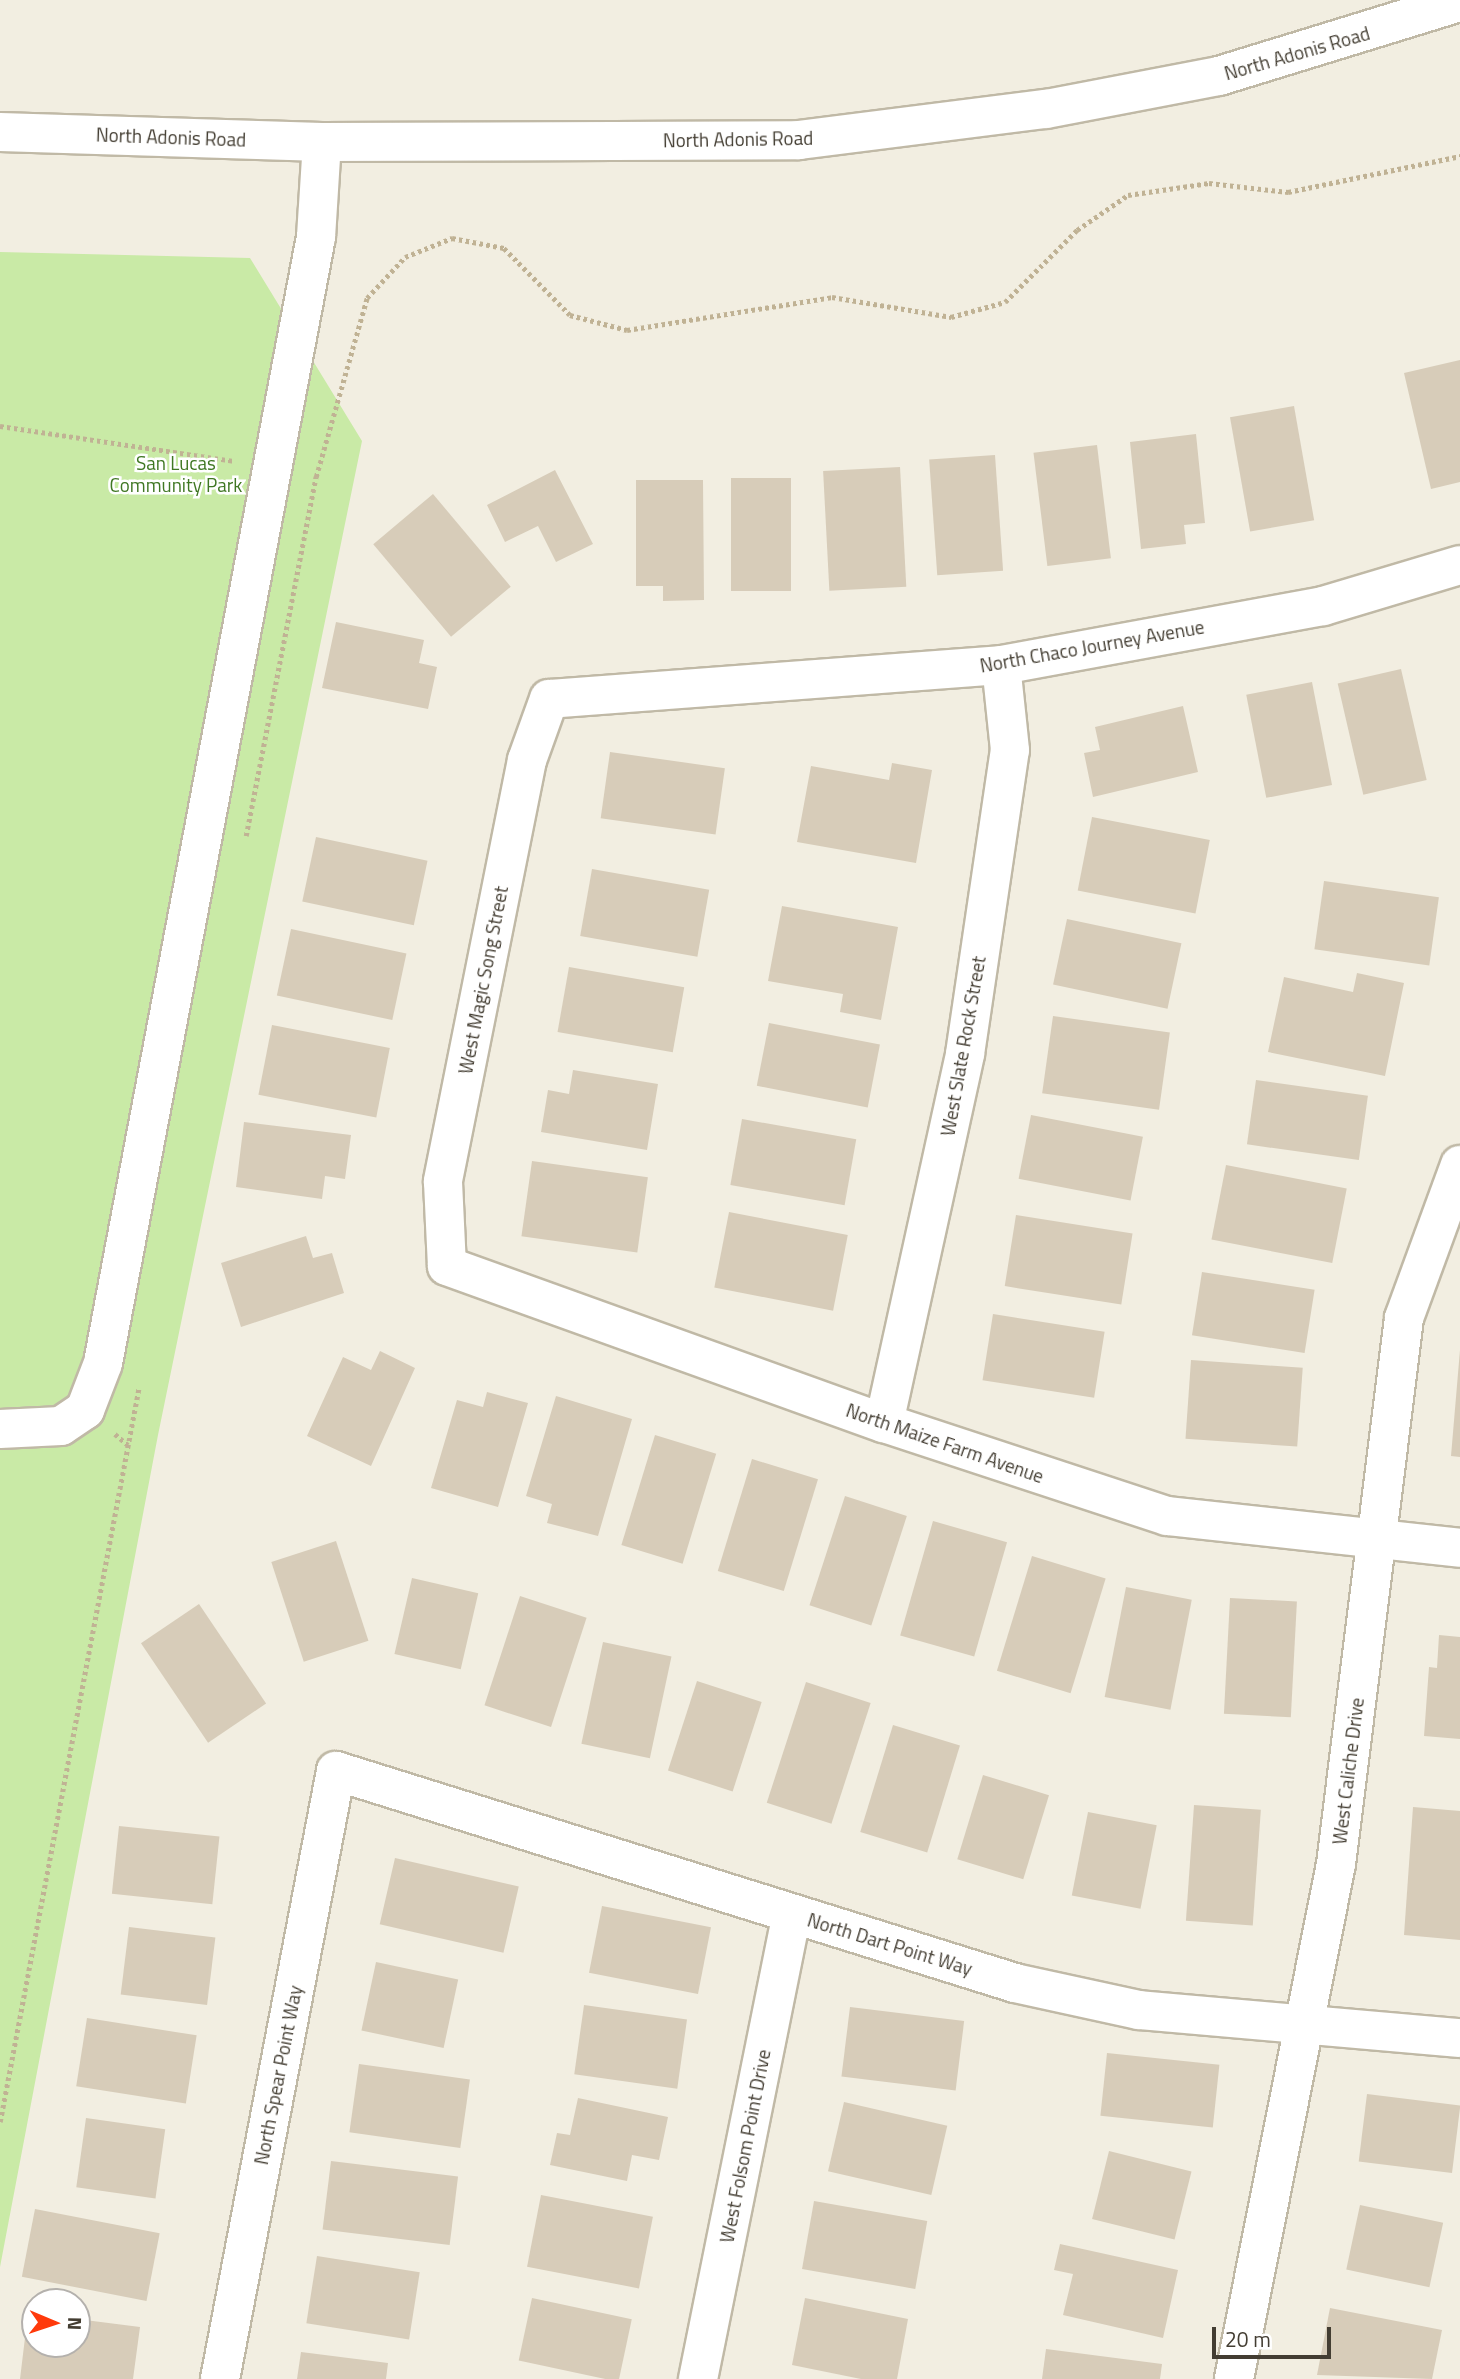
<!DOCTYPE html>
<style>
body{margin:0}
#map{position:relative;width:1460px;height:2379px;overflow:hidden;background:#f2eee1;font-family:"Titillium Web",sans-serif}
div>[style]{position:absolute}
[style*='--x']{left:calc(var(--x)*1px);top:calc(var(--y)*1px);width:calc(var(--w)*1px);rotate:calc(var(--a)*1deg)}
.green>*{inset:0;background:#c9eaa6}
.building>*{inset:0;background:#d7ccb9;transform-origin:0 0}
.path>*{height:4.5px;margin-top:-2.25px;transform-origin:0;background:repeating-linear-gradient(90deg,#c0b294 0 3.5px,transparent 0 7px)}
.roads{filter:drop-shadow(2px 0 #c0b9a6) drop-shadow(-2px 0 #c0b9a6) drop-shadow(0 2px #c0b9a6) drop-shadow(0 -2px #c0b9a6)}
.minor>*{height:38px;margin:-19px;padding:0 19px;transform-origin:19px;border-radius:19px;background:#fff}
span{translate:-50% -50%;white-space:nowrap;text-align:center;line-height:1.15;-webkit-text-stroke:5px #fff;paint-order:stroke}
.street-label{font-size:19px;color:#433d32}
.park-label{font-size:19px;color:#3f7723}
.north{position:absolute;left:21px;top:2288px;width:70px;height:70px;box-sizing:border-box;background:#fff;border:2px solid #b4b1ad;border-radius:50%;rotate:92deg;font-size:19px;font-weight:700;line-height:28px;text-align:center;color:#433d32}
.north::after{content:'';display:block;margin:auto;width:24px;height:32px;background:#ff3a0b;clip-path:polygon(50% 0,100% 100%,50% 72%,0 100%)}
.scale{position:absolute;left:1212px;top:2327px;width:119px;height:32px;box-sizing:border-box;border:4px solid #433d32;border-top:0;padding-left:9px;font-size:21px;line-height:24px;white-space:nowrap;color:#433d32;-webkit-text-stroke:5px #fff;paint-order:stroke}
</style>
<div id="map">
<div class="green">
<div style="clip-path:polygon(0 252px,250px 258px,362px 441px,158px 1435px,0 2267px)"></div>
</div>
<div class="building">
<div style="clip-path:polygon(1460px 360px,1460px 482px,1431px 489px,1404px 373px)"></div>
<div style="left:1294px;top:406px;width:116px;height:65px;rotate:80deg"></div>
<div style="clip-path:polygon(1196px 434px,1205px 523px,1184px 525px,1186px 544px,1141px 549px,1130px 442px)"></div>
<div style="left:1097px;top:445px;width:114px;height:64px;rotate:83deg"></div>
<div style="left:995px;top:455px;width:116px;height:66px;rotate:86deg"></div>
<div style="left:900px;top:467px;width:120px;height:77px;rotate:87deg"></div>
<div style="clip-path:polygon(555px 470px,593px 544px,556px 562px,538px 526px,505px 542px,487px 505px)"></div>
<div style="left:731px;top:478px;width:60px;height:113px"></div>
<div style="clip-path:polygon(636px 480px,703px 480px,704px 600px,663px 601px,663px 586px,636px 586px)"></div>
<div style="left:433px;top:494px;width:121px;height:78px;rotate:50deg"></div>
<div style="clip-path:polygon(336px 622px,424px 640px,419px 663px,437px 667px,428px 709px,322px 688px)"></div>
<div style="left:1401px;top:669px;width:114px;height:65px;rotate:77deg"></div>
<div style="left:1312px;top:682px;width:105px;height:67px;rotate:79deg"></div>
<div style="clip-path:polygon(1183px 706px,1198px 772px,1093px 797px,1084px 753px,1100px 750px,1095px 727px)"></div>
<div style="left:610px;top:752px;width:116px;height:67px;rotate:8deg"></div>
<div style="clip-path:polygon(892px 763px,932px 770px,916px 863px,797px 842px,811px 766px,889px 780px)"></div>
<div style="left:1092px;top:817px;width:120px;height:75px;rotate:11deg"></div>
<div style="left:316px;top:837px;width:114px;height:66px;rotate:12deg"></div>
<div style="left:592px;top:869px;width:119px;height:68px;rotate:10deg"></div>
<div style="left:1324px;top:881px;width:116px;height:69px;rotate:8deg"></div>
<div style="clip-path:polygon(782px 906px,898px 927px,881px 1020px,840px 1012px,843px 994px,768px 981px)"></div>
<div style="left:1067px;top:919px;width:117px;height:67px;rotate:12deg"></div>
<div style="left:291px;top:929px;width:118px;height:68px;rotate:12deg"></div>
<div style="left:569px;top:967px;width:117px;height:66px;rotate:10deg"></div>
<div style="clip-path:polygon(1357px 973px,1404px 983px,1385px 1076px,1268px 1052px,1284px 977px,1353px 992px)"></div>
<div style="left:1053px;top:1016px;width:118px;height:78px;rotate:8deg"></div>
<div style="left:769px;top:1023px;width:113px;height:64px;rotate:11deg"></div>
<div style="left:272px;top:1025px;width:120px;height:71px;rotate:11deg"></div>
<div style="clip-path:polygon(573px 1070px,658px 1084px,647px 1150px,541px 1132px,548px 1090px,569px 1094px)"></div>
<div style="left:1256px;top:1080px;width:113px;height:65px;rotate:8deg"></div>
<div style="left:1031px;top:1115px;width:114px;height:65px;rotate:11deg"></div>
<div style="left:742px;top:1119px;width:116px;height:67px;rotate:10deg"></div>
<div style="clip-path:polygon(244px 1122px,351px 1135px,345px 1179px,325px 1176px,322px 1199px,236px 1187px)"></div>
<div style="left:532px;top:1161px;width:117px;height:76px;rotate:8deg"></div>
<div style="left:1226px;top:1165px;width:123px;height:76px;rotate:11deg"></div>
<div style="left:729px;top:1212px;width:121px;height:77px;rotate:11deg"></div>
<div style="left:1016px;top:1215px;width:118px;height:72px;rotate:9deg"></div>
<div style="clip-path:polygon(306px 1236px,313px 1258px,332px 1253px,344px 1293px,241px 1327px,221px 1263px)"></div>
<div style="left:1202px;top:1272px;width:114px;height:64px;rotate:9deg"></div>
<div style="left:993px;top:1314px;width:113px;height:67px;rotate:9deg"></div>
<div style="clip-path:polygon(1460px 1350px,1460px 1457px,1451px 1456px)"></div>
<div style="clip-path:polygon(380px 1351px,415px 1368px,371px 1466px,307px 1436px,343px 1357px,371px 1370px)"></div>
<div style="left:1191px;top:1360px;width:112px;height:79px;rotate:4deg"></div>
<div style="clip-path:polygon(487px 1392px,528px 1403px,498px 1507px,431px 1488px,457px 1400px,483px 1407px)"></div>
<div style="clip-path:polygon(556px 1396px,632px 1419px,598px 1536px,547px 1523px,552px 1504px,526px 1496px)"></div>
<div style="left:655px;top:1435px;width:64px;height:115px;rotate:17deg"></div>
<div style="left:752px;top:1459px;width:69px;height:117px;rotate:17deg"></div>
<div style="left:845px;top:1496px;width:65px;height:115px;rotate:18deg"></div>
<div style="left:933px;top:1521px;width:77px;height:119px;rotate:16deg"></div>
<div style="left:336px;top:1541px;width:105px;height:68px;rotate:72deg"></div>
<div style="left:1032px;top:1556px;width:77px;height:120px;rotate:17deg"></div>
<div style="left:412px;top:1578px;width:68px;height:78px;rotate:13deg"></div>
<div style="left:1126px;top:1587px;width:67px;height:112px;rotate:11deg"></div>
<div style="left:520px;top:1596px;width:70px;height:115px;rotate:18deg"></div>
<div style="left:1230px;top:1598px;width:67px;height:116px;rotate:3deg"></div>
<div style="left:199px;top:1604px;width:120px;height:70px;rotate:56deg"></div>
<div style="clip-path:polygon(1439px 1635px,1460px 1637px,1460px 1739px,1424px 1736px,1429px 1667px,1437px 1668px)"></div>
<div style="left:603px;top:1642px;width:70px;height:104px;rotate:12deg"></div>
<div style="left:697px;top:1681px;width:68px;height:94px;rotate:18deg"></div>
<div style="left:806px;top:1682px;width:68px;height:127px;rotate:18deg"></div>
<div style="left:893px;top:1725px;width:70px;height:112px;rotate:17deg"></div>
<div style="left:983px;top:1775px;width:69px;height:88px;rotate:17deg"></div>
<div style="left:1194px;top:1805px;width:67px;height:116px;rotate:4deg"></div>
<div style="clip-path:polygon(1413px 1807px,1460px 1811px,1460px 1940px,1404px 1935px)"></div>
<div style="left:1088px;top:1812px;width:70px;height:85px;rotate:11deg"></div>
<div style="left:119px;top:1826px;width:101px;height:68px;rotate:6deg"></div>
<div style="left:395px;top:1858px;width:127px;height:68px;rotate:13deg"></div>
<div style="left:602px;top:1906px;width:111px;height:68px;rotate:11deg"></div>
<div style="left:129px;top:1927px;width:87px;height:68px;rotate:7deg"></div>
<div style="left:376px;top:1962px;width:84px;height:70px;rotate:12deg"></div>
<div style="left:584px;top:2005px;width:104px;height:70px;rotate:8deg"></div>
<div style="left:850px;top:2007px;width:115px;height:70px;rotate:7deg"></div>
<div style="left:87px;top:2018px;width:111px;height:69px;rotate:9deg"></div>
<div style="left:1107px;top:2053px;width:113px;height:63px;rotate:6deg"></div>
<div style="left:359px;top:2064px;width:112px;height:69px;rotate:8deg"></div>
<div style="left:1367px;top:2094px;width:94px;height:68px;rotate:7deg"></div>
<div style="clip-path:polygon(578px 2098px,668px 2117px,659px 2160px,632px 2155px,627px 2181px,550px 2165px,557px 2133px,570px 2135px)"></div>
<div style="left:844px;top:2102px;width:106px;height:71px;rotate:13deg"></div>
<div style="left:86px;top:2118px;width:80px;height:70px;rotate:8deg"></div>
<div style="left:1109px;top:2151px;width:85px;height:70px;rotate:14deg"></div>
<div style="left:331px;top:2161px;width:128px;height:69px;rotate:7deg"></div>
<div style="left:541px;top:2195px;width:114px;height:73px;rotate:11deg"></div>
<div style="left:814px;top:2201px;width:115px;height:69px;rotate:10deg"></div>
<div style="left:1360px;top:2205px;width:85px;height:66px;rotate:12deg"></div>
<div style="left:35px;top:2209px;width:127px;height:69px;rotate:11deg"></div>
<div style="clip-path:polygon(1060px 2244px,1178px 2270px,1163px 2338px,1063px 2315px,1073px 2274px,1054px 2270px)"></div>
<div style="left:317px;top:2256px;width:104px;height:68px;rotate:9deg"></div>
<div style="left:532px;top:2298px;width:102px;height:64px;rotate:12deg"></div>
<div style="clip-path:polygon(805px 2298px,908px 2319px,897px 2379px,861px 2379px,792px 2365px)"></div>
<div style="clip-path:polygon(1330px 2308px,1442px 2330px,1432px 2379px,1317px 2375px)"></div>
<div style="clip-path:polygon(28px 2313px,35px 2313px,35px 2344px,77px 2344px,77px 2319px,140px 2327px,133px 2379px,20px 2379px)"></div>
<div style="clip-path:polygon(1046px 2349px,1162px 2364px,1160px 2379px,1042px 2379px)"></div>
<div style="clip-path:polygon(301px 2352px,388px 2363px,386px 2379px,297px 2379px)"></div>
</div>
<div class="path">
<div style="--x:0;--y:426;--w:236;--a:8.5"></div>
<div style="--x:246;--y:836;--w:366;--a:-79"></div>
<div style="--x:316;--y:477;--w:186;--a:-74.1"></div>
<div style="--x:367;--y:298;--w:56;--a:-47.2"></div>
<div style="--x:405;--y:257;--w:51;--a:-22"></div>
<div style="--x:452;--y:238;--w:53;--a:10.9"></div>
<div style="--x:504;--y:248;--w:94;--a:45.4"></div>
<div style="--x:570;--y:315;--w:59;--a:14.7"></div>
<div style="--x:627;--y:330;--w:208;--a:-9.1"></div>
<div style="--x:832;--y:297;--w:121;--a:9.5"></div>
<div style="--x:951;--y:317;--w:56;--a:-15.5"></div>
<div style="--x:1005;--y:302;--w:102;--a:-45"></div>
<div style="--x:1077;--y:230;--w:62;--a:-34.5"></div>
<div style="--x:1128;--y:195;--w:82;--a:-8.4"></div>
<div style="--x:1209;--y:183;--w:80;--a:6.5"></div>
<div style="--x:1288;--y:192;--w:176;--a:-11.8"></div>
<div style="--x:115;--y:1434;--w:17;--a:40"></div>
<div style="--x:0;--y:2122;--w:748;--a:-79.29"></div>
</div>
<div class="roads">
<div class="minor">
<div style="--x:0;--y:132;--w:322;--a:1.8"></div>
<div style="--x:322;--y:142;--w:477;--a:-0.2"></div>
<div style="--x:799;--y:140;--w:249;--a:-7.2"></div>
<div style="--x:1046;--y:109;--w:176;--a:-10.8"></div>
<div style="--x:1219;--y:76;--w:252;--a:-17.1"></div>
<div style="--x:1460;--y:565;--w:143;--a:163.3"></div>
<div style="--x:1323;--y:606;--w:327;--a:169.6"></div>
<div style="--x:1001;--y:665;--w:453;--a:175.7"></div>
<div style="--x:549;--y:699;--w:65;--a:109.8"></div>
<div style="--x:527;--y:760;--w:430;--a:101.3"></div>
<div style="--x:443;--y:1182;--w:84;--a:87.3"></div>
<div style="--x:447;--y:1266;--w:464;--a:19.8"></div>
<div style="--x:884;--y:1423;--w:298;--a:18.2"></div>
<div style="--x:1167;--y:1516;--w:295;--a:6.2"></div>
<div style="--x:884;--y:1423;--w:378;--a:-77.6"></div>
<div style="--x:965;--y:1054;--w:307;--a:-81.6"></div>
<div style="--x:1010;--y:750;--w:85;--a:-96"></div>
<div style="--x:0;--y:1429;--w:61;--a:-2.8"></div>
<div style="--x:61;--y:1426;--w:29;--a:-34"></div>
<div style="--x:85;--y:1410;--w:50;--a:-69"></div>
<div style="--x:103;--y:1363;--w:1146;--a:-79.29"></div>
<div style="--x:316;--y:237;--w:95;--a:-86.4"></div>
<div style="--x:220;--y:2379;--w:619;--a:-79.2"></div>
<div style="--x:336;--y:1771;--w:711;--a:17.34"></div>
<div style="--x:1015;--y:1983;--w:127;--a:12.3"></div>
<div style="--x:1139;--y:2010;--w:322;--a:5"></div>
<div style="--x:698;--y:2379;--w:474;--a:-78.6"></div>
<div style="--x:1234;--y:2379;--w:525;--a:-78.8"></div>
<div style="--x:1336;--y:1864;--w:550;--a:-82.9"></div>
<div style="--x:1404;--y:1318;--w:163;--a:-69.9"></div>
</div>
</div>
<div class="street-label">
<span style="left:1297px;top:53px;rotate:-16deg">North Adonis Road</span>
<span style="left:171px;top:137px;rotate:2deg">North Adonis Road</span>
<span style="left:738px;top:139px;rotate:-1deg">North Adonis Road</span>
<span style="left:1092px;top:646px;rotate:-10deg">North Chaco Journey Avenue</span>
<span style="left:483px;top:980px;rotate:-79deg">West Magic Song Street</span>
<span style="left:963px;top:1046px;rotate:-80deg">West Slate Rock Street</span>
<span style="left:945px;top:1443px;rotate:19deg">North Maize Farm Avenue</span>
<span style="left:1348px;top:1771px;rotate:-83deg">West Caliche Drive</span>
<span style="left:890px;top:1944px;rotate:17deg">North Dart Point Way</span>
<span style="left:278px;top:2075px;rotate:-79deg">North Spear Point Way</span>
<span style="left:745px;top:2146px;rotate:-79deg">West Folsom Point Drive</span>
</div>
<div class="park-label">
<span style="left:176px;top:474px">San Lucas<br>Community Park</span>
</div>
<div class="north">N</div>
<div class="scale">20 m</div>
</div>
